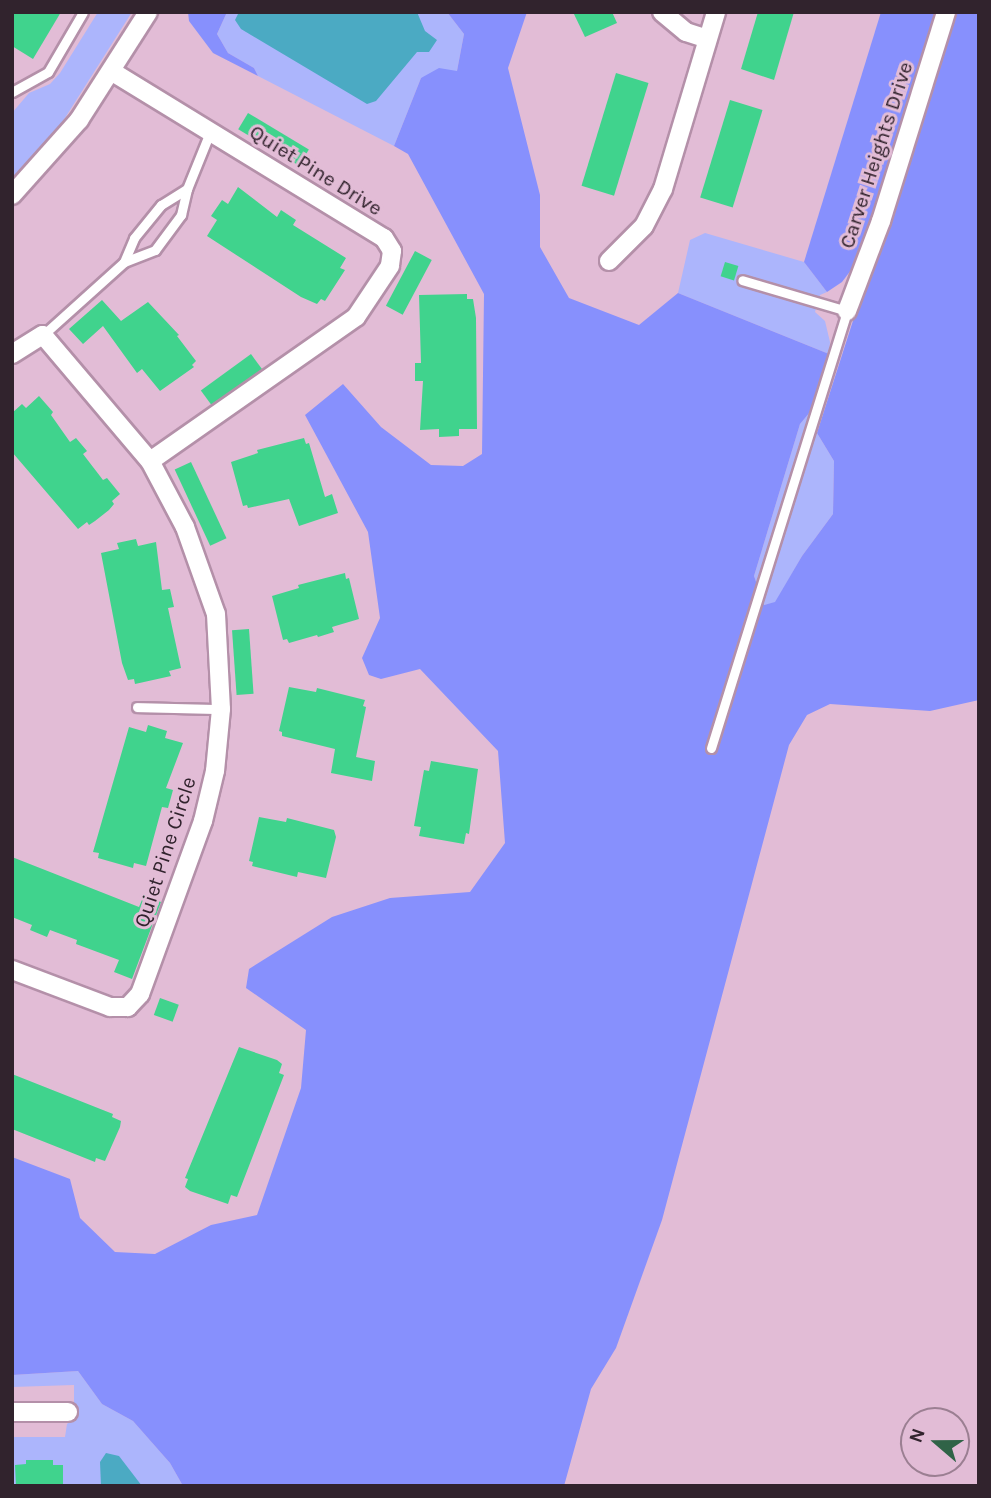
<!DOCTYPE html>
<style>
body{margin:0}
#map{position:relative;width:991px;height:1498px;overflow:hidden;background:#e2bcd6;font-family:Karla,sans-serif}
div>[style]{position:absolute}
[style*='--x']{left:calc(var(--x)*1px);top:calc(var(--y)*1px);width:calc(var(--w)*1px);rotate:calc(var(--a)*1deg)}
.green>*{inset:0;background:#acb5fc}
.forest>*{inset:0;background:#8790fd}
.water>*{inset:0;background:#4baac3}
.building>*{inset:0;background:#40d38d;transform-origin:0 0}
.roads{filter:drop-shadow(2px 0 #b490a9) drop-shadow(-2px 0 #b490a9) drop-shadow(0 2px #b490a9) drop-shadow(0 -2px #b490a9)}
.lane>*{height:9px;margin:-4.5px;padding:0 4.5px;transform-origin:4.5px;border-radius:4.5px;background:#fff}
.street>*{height:18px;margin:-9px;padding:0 9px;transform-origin:9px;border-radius:9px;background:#fff}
span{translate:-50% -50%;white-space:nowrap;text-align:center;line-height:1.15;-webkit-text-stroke:6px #e2bcd6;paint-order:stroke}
.street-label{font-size:21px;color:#31232d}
.frame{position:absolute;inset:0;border:14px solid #31232d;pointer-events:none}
.north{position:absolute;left:900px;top:1407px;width:70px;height:70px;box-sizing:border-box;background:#e2bcd6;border:2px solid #9b7f92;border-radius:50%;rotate:290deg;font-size:19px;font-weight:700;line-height:28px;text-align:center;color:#31232d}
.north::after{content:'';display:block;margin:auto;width:24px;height:32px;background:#306347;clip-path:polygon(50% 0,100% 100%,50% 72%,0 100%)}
</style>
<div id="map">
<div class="green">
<div style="clip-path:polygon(98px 12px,132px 12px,58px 129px,12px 180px,12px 113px,29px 93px,50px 84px,60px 73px)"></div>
<div style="clip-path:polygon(227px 12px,447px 12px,464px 34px,457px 71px,421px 78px,394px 146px,258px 76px,254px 68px,228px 53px,217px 34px)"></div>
<div style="clip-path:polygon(705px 233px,804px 262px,827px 292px,820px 295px,815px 312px,825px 321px,830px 342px,829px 354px,678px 293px,690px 240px)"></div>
<div style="clip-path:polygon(815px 406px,817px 433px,834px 461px,833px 514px,802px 556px,775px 603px,763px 605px,754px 576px,800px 424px)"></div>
<div style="clip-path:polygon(78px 1371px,102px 1404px,133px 1421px,170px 1463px,183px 1486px,12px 1486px,12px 1437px,65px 1437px,67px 1424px,74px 1418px,74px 1385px,12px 1387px,12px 1375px)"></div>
</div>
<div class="forest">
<div style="clip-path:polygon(188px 12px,227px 12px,217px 34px,228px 53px,254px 68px,258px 76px,213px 53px,189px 21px)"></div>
<div style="clip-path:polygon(447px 12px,527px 12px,508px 68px,540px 195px,540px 247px,569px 298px,639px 325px,678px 293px,829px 354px,815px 406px,800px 424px,754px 576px,764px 605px,775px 602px,802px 556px,833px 514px,834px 461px,817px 433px,952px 12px,979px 12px,979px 700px,930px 711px,830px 704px,807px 715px,789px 745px,662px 1220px,616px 1348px,591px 1389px,564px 1486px,183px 1486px,170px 1463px,133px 1421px,102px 1404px,78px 1371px,12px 1375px,12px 1157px,70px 1179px,80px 1218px,115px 1252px,155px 1254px,211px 1225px,257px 1215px,301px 1088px,306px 1030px,246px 988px,249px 969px,332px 917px,390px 898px,470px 892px,505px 843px,498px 751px,420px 669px,381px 679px,369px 675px,362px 658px,380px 618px,368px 532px,305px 415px,343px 384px,381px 427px,431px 465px,463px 466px,482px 454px,484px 294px,408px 154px,394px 146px,421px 78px,439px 68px,457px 71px,464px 34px)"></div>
<div style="clip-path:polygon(881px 12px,936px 12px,858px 261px,842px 282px,827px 292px,804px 262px)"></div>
</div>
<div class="water">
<div style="clip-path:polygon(239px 12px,417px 12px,425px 31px,437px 40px,429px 52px,417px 52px,376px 101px,367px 104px,241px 29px,235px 20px)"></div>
<div style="clip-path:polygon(106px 1453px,119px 1456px,142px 1486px,101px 1486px,100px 1462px)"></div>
</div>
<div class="building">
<div style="clip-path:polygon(12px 12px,61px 12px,33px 59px,12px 46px)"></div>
<div style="clip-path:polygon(573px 12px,612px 12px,617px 23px,585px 37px)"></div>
<div style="clip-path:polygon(758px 12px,794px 12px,774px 80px,741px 69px)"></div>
<div style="left:616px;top:73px;width:34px;height:118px;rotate:17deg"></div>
<div style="left:730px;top:100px;width:34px;height:102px;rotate:17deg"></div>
<div style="left:248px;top:113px;width:71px;height:19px;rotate:31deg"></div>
<div style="clip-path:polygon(238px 187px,277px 217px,281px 210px,296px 220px,293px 225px,346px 258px,340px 268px,345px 270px,325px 301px,321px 299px,317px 304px,301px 297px,207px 236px,217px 220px,211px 216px,222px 200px,228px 204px)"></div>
<div style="left:415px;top:251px;width:19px;height:62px;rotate:28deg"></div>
<div style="left:725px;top:262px;width:14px;height:15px;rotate:17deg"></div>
<div style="clip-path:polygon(467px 294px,467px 299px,473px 299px,476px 318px,477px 429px,459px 429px,459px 436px,439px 437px,439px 429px,420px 430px,423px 381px,415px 381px,415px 363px,421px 363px,419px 295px)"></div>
<div style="clip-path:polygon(102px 300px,121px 321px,148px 302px,179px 335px,177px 336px,196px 361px,192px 365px,194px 367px,160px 391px,142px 369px,137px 373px,103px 326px,83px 344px,69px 329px)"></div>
<div style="left:251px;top:354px;width:19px;height:62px;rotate:54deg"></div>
<div style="clip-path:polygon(39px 396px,53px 412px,51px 415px,70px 442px,76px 438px,87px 451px,83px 454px,103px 480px,107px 478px,120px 494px,112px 501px,114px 504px,109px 510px,95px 521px,89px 525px,87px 522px,78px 529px,12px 452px,12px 413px,22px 404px,26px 408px)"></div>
<div style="clip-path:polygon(304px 438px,306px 444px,309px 443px,325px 497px,332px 494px,338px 513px,299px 526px,289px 499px,248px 508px,247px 505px,243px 506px,231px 462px,258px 453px,257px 450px)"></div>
<div style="left:191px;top:462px;width:84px;height:18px;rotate:65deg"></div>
<div style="clip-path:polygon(136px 539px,138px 546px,156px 542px,162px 590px,170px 589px,174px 607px,168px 608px,181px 668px,169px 671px,171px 676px,135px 684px,134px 679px,128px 680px,122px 663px,101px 553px,119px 549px,117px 543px)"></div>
<div style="clip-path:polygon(345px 573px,346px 579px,349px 578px,359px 619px,332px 627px,334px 632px,318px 637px,317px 635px,289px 643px,287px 639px,283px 640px,272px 596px,299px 588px,298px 585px)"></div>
<div style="left:249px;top:629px;width:65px;height:17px;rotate:86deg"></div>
<div style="clip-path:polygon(289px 687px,316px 692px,317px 688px,365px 700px,363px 706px,366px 707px,356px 757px,375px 761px,372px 781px,331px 773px,335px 749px,282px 736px,282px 732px,279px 731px)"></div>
<div style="clip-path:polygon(148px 725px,167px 731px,165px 738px,183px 743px,166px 788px,173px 790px,168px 808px,162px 807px,146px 866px,134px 863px,133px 868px,98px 858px,99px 853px,93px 852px,129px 727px,146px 732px)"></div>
<div style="clip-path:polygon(431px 761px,478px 769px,469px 834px,466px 833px,464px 844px,419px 836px,421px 827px,414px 826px,424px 770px,429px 771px)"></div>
<div style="clip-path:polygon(259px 817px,286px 822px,287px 818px,334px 830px,336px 837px,326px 878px,298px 872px,297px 877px,252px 866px,253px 862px,249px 861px)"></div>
<div style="clip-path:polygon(12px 857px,139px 907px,144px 895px,161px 902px,132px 979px,114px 972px,119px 960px,76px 944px,77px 940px,50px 930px,47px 937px,30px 930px,32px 925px,12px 917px)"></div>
<div style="left:160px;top:998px;width:20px;height:18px;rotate:20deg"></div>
<div style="clip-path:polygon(239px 1047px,277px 1060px,282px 1064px,279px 1073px,284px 1075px,237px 1197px,231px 1195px,228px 1204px,190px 1191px,185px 1187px,188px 1179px,185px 1178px)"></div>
<div style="clip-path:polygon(12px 1074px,113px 1114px,112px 1117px,121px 1121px,120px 1127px,105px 1161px,96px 1158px,95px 1162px,12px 1129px)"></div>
<div style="clip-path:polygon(26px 1460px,53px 1460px,53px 1465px,63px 1465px,63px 1486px,16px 1486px,15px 1465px,26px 1464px)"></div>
</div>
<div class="roads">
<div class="lane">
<div style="--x:12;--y:92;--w:41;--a:-29.1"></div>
<div style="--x:48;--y:72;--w:69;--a:-59.7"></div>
<div style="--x:124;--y:262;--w:26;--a:-67"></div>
<div style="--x:134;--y:238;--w:43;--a:-50.7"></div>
<div style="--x:161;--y:205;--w:31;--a:-32"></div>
<div style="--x:43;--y:335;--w:109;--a:-42"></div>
<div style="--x:124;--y:262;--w:33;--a:-21"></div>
<div style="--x:155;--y:250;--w:44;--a:-53.4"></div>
<div style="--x:181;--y:215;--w:27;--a:-77"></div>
<div style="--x:187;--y:189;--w:61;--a:-68"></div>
<div style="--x:137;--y:707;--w:84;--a:1.4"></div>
<div style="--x:711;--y:748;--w:458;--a:-72.7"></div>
<div style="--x:847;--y:311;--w:109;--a:-163.6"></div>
</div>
<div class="street">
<div style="--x:662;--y:12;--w:31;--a:40"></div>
<div style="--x:686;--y:32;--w:22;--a:18"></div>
<div style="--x:111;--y:71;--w:320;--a:31.5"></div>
<div style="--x:384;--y:238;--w:15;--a:58"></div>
<div style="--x:392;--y:251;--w:15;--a:98"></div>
<div style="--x:390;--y:266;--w:61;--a:123.7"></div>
<div style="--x:356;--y:317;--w:251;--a:145"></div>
<div style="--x:12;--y:195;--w:101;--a:-48.2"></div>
<div style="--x:79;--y:120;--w:128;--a:-57.4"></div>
<div style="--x:609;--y:261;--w:49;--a:-45"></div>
<div style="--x:644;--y:226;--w:42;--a:-62.8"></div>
<div style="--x:663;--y:189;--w:185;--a:-73.3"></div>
<div style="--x:847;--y:311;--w:96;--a:-69.3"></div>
<div style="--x:881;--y:221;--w:219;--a:-72.7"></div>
<div style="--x:12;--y:354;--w:36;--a:-32"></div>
<div style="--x:43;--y:335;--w:165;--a:49.7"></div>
<div style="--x:150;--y:461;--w:75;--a:62.1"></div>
<div style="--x:185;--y:527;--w:92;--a:70.4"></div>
<div style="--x:216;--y:614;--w:95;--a:87"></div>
<div style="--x:221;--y:709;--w:62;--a:95.5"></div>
<div style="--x:215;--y:771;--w:51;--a:103.5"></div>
<div style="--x:203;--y:821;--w:184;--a:110"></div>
<div style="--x:140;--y:994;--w:18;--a:133"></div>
<div style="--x:128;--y:1007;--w:18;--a:180"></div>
<div style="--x:110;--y:1007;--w:105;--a:-159.3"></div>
<div style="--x:12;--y:1412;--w:56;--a:0"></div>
</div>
</div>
<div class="street-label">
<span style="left:876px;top:155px;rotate:-72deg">Carver Heights Drive</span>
<span style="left:316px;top:170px;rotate:32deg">Quiet Pine Drive</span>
<span style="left:165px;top:852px;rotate:-72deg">Quiet Pine Circle</span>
</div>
<div class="frame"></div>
<div class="north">N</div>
</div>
